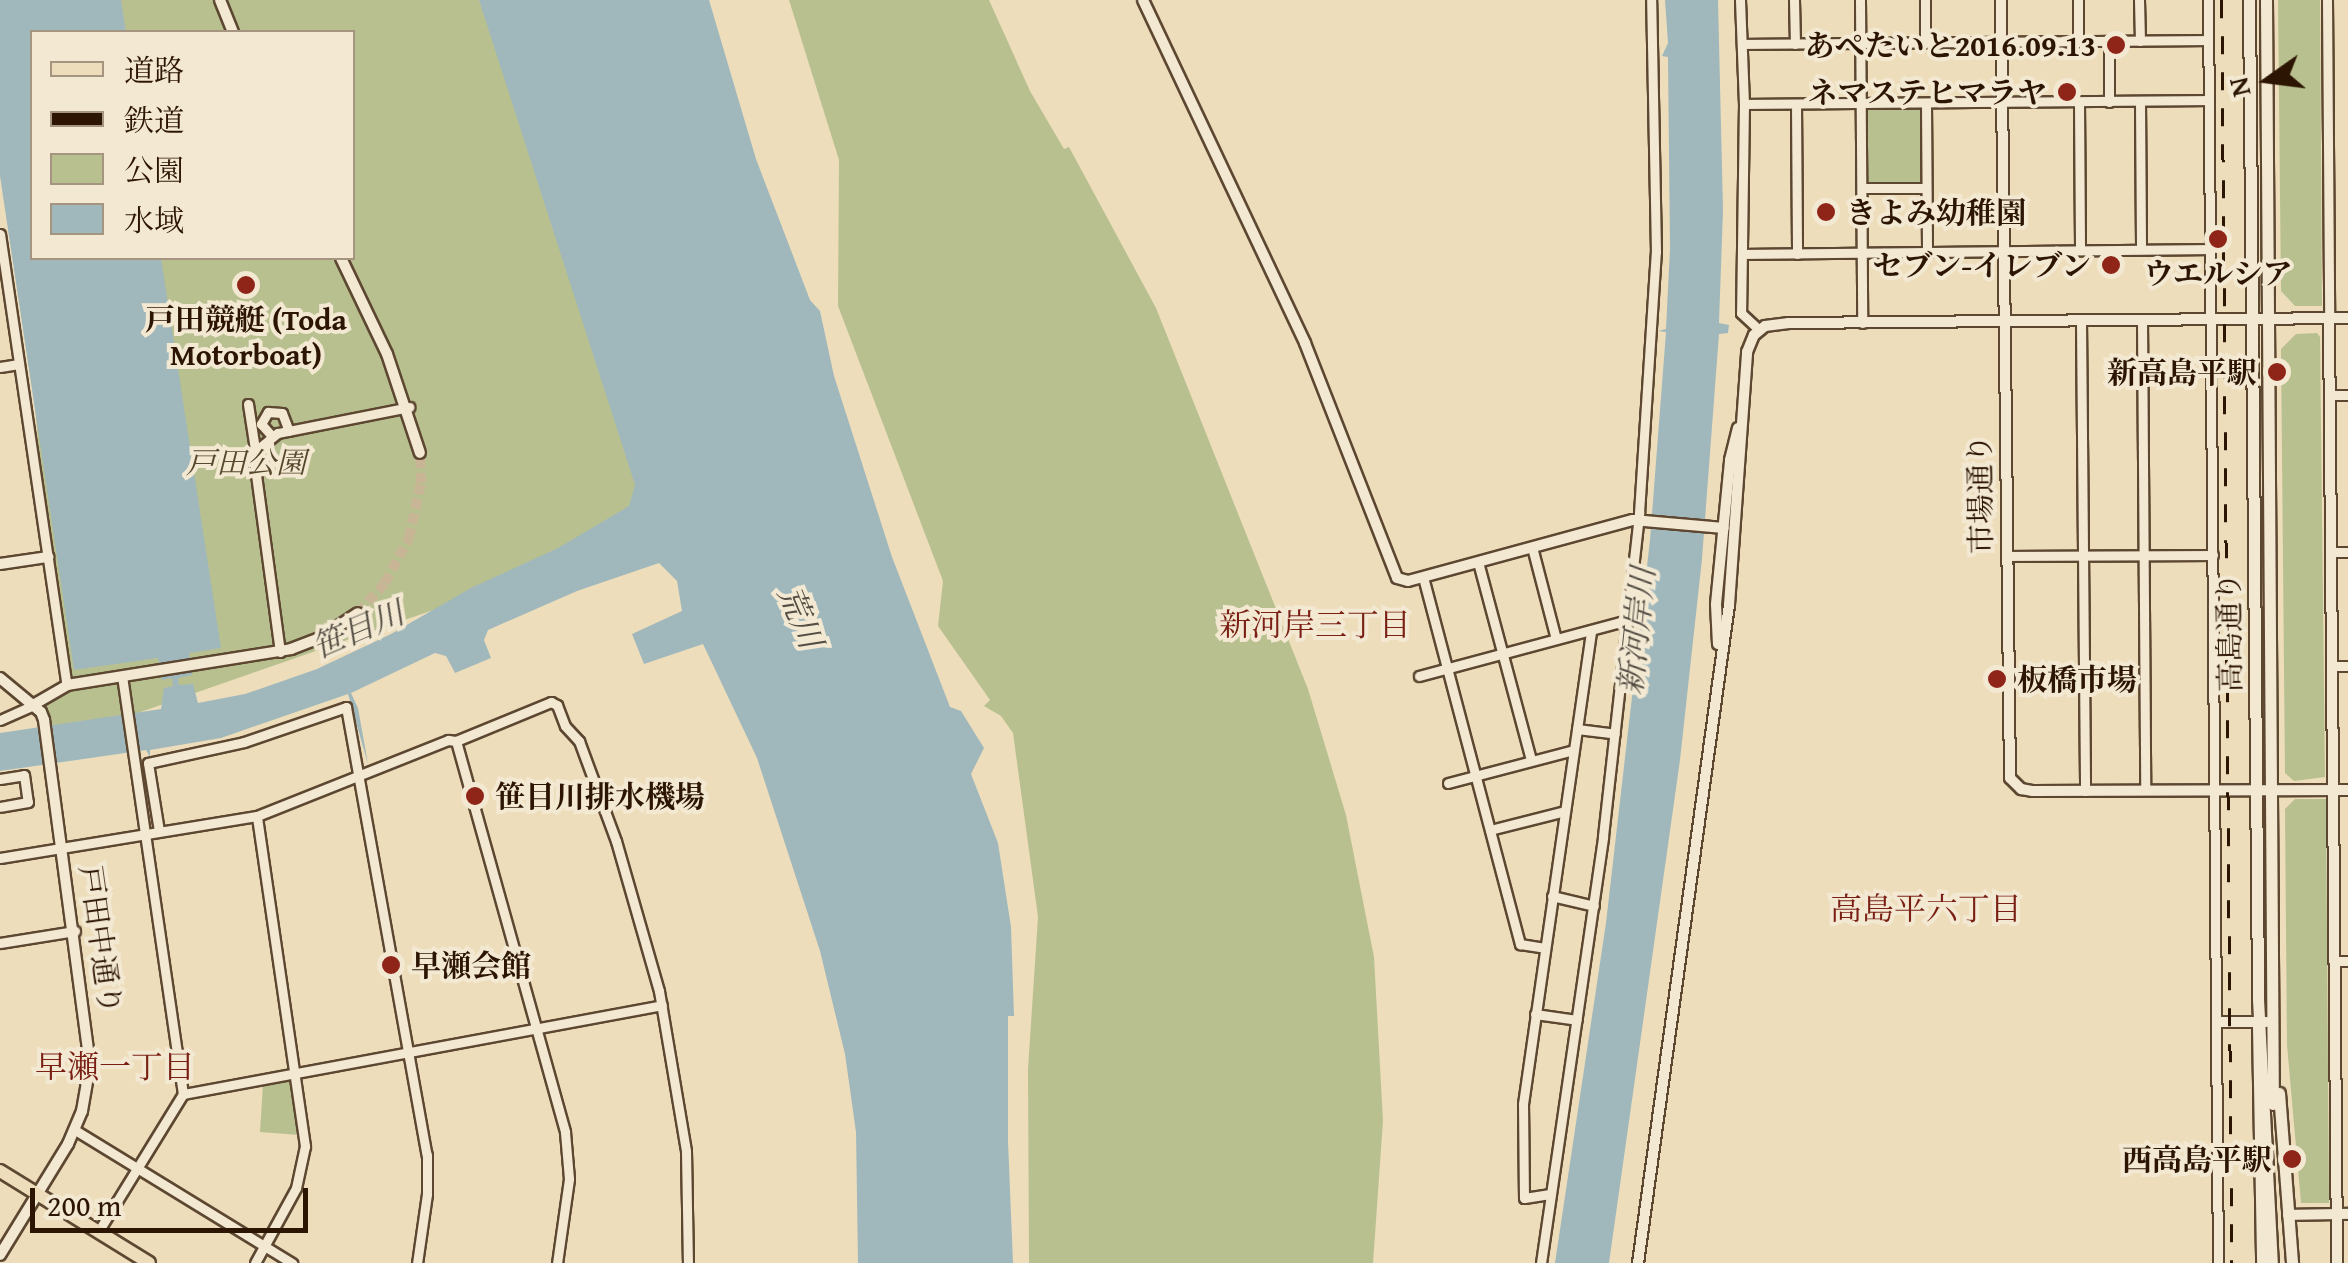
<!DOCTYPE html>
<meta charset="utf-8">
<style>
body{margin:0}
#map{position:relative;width:2348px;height:1263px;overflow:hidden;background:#edddbb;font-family:"Gentium Book Plus","Noto Serif JP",serif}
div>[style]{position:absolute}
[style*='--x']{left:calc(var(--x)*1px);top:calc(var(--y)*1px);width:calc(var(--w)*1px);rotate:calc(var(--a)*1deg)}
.green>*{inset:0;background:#b9c08f}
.water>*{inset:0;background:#a0b8bc}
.tertiary-tunnel>*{height:10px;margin-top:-5px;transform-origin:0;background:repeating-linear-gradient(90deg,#c7b596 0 10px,transparent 0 15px)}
.roads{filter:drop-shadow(2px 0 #5d4731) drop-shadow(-2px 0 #5d4731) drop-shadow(0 2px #5d4731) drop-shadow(0 -2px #5d4731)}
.minor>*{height:9px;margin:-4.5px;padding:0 4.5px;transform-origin:4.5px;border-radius:4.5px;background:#f3e9d3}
.tertiary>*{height:10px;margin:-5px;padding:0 5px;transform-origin:5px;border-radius:5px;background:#f3e9d3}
.secondary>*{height:11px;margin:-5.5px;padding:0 5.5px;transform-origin:5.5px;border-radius:5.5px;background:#f3e9d3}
.primary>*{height:12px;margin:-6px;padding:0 6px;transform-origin:6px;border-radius:6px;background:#edddbb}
.rail>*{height:2.5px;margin-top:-1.25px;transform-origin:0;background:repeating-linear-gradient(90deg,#2d1503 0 18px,transparent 0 36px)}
.dots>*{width:28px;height:28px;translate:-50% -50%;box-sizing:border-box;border:5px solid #f3e9d3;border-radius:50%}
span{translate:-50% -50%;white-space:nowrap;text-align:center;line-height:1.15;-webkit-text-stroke:8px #f3e9d3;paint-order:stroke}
.poi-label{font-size:30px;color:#2d1503;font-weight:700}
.right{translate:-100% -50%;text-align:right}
.left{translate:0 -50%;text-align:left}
.park-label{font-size:30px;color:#57482d;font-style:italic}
.street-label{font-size:30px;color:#2d1503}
.water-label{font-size:32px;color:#554e44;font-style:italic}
.neighbourhood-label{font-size:32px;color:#7a1f14}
.legend{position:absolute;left:30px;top:30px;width:325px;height:230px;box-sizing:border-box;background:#f3e9d3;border:2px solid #a49480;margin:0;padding:12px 18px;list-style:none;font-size:30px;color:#2d1503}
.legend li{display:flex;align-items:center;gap:20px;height:50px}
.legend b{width:50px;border:2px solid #a49480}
.north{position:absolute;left:2218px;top:30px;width:100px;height:100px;-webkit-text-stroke:8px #f3e9d3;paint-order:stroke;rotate:256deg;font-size:28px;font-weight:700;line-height:40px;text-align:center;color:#2d1503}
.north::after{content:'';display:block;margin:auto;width:35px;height:45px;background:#2d1503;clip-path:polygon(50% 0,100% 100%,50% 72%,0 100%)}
.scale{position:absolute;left:30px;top:1188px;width:278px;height:45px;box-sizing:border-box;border:5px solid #2d1503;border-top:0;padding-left:12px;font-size:30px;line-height:35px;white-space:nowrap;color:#2d1503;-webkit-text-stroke:8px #f3e9d3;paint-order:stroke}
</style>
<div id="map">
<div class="green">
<div style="clip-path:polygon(evenodd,0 0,579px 0,723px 509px,46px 745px,44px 720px,33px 705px,67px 685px,48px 557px,0 0,32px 32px,352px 32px,352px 258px,32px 258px,32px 32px)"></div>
<div style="clip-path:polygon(789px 0,989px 0,1030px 91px,1064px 149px,1069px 147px,1156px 308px,1308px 689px,1346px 815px,1374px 957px,1383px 1121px,1373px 1263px,1029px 1263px,1028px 1069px,1038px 917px,1013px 733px,1001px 716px,984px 706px,990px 700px,938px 626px,943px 581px,838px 306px,839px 160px)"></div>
<div style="clip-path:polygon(2278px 0,2320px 0,2322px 306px,2295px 306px,2281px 291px)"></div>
<div style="clip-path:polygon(1868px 107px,1918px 107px,1922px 111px,1922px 181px,1919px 185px,1865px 182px)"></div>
<div style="clip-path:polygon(2317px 333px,2320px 337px,2325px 777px,2294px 781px,2285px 773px,2281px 349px,2296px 334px)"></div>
<div style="clip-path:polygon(2295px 799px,2326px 799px,2329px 1203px,2301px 1203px,2287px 1045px,2285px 809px)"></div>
<div style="clip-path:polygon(293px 1079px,299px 1135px,260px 1132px,263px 1084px)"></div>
</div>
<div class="water">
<div style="clip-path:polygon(0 0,121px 0,126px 32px,32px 32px,32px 258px,161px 258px,221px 648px,189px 653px,192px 675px,178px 678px,179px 685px,193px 684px,198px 703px,245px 694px,317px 669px,391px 634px,471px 588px,558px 548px,629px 506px,635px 485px,479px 0,709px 0,756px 159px,810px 300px,820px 311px,834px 376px,892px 557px,950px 707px,961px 711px,984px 748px,971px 774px,998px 843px,1011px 927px,1014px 1016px,1008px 1016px,1008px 1141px,1013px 1263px,858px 1263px,856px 1132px,845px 1054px,820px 951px,757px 758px,703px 644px,644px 664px,632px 634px,682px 611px,677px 581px,659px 563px,577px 591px,488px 630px,484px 640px,491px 658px,455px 673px,446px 656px,435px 653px,351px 693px,358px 708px,368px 764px,348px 694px,221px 738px,150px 750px,150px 757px,146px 750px,0 771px,0 733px,161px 709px,164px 688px,173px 686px,172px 678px,162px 680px,158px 658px,74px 670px,0 176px)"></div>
<div style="clip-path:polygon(1665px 0,1718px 0,1723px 210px,1719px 323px,1729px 325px,1728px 333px,1719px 334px,1702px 559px,1680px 760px,1609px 1263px,1555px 1263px,1606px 923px,1650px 540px,1666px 332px,1658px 331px,1666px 329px,1670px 249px,1668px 57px,1662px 56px,1668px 43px)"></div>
</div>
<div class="tertiary-tunnel">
<div style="--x:358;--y:613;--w:40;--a:-48"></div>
<div style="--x:385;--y:583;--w:51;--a:-61.9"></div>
<div style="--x:409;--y:538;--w:56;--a:-77.7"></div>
<div style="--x:421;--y:483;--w:30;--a:-92"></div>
</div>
<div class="roads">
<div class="minor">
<div style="--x:1740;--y:0;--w:104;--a:87.8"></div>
<div style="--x:1744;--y:104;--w:209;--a:90.8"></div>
<div style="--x:1741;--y:313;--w:25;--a:43"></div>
<div style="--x:1794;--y:0;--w:44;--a:88.7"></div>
<div style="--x:1860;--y:0;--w:323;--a:89.6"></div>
<div style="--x:1925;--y:0;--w:43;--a:90"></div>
<div style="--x:2078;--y:0;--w:42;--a:90"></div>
<div style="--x:2139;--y:0;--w:41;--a:88.6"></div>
<div style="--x:2208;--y:0;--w:1263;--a:89.55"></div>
<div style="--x:2327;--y:0;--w:318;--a:89.6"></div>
<div style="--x:1742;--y:44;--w:466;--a:-0.5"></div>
<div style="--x:2140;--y:101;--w:148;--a:89.6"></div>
<div style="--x:2079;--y:102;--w:148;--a:89.6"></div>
<div style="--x:2109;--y:102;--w:61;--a:-90"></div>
<div style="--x:1926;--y:103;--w:149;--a:89.6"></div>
<div style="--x:1744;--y:104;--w:465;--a:-0.5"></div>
<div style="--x:1796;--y:104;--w:150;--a:89.6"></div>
<div style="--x:1862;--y:188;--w:64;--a:0"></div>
<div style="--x:0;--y:234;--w:456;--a:81.6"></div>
<div style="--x:1743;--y:254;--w:467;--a:-0.6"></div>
<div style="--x:2142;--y:320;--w:470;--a:89.6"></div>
<div style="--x:2081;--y:321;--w:470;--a:89.5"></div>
<div style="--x:0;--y:367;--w:19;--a:-9"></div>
<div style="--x:2330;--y:395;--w:18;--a:0"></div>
<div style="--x:248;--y:404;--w:46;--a:81.2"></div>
<div style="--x:271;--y:435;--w:15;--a:-132"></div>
<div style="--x:261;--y:424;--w:14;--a:-60"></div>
<div style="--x:268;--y:412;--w:14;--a:4"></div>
<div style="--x:282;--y:413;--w:19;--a:69"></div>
<div style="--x:1532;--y:547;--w:95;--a:75.4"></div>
<div style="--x:2331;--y:552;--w:17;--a:0"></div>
<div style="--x:2006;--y:556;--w:207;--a:-0.3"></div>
<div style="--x:1478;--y:562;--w:205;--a:75"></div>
<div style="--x:1423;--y:577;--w:380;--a:75.2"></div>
<div style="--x:1520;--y:944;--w:25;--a:9"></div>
<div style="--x:280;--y:652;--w:201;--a:-97.7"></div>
<div style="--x:253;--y:453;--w:32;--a:-39"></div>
<div style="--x:278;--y:433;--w:134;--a:-11.2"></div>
<div style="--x:2332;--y:666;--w:16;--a:0"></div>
<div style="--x:1419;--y:676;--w:216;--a:-15"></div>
<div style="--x:0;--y:720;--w:36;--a:-24"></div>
<div style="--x:1577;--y:729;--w:38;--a:7"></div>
<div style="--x:456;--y:741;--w:406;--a:74.4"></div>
<div style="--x:565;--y:1132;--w:47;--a:85.1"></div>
<div style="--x:569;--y:1179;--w:85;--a:98.1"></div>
<div style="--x:0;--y:779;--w:24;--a:-9"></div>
<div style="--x:24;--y:775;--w:27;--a:82"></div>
<div style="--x:28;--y:802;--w:28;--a:170"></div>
<div style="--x:1448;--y:783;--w:130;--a:-14.7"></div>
<div style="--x:1490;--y:830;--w:77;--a:-14.2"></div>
<div style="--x:159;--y:831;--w:69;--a:-99.2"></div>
<div style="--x:148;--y:763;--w:98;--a:-12.3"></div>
<div style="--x:244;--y:742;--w:108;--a:-18.9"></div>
<div style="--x:346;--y:707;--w:455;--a:79.8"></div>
<div style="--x:427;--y:1155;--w:39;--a:90"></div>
<div style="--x:427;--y:1194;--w:70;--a:98.2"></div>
<div style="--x:0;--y:858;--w:260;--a:-9.3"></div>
<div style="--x:257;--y:816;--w:206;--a:-21.7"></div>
<div style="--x:448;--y:740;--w:8;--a:7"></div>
<div style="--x:456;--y:741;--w:103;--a:-22.3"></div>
<div style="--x:551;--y:702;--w:7;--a:27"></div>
<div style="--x:557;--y:705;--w:22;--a:69"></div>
<div style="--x:565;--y:726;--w:21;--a:47"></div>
<div style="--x:579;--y:741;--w:107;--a:69.7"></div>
<div style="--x:616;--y:841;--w:156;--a:74"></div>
<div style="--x:659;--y:991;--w:162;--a:80.4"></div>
<div style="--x:686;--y:1151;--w:112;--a:89"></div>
<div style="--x:1552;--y:896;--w:43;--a:13.4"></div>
<div style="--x:0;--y:943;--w:76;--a:-9.1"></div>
<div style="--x:2335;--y:961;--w:13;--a:0"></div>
<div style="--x:1535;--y:1014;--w:42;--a:8.1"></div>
<div style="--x:183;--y:1094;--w:487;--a:-10.5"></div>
<div style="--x:75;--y:1130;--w:255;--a:31.5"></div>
<div style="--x:1550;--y:1194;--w:26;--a:171"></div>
<div style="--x:1524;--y:1198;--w:94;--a:-90.6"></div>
<div style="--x:1523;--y:1104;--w:479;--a:-81.8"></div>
<div style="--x:98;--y:1232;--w:162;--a:-58.4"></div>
<div style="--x:183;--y:1094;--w:421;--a:-98.3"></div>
<div style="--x:255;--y:1263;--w:85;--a:-61.3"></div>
<div style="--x:296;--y:1188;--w:43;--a:-77.9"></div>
<div style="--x:305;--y:1146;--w:333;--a:-98.3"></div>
<div style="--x:1541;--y:1263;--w:431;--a:-81.7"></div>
<div style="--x:1603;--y:836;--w:325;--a:-83.6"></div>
<div style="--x:1639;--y:513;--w:262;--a:-86.3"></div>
<div style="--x:1656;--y:252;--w:252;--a:-91.1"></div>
</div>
<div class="tertiary">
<div style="--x:220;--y:0;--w:35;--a:68"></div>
<div style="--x:1143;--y:0;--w:379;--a:64.7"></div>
<div style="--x:1305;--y:343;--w:252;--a:68.6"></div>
<div style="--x:1397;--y:578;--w:11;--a:15"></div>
<div style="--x:1408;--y:581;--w:233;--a:-15.2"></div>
<div style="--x:1633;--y:520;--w:91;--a:5"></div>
<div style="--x:2001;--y:0;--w:778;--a:89.34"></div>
<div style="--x:2010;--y:778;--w:16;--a:45"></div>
<div style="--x:2021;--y:789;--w:11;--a:10"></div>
<div style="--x:2032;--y:791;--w:316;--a:-0.2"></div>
<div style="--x:341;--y:258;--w:106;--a:64.4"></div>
<div style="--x:387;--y:354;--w:104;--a:71.6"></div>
<div style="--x:2329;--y:318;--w:945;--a:89.51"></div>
<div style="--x:0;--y:564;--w:49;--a:-8.3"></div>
<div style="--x:1718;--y:644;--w:40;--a:-92.9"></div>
<div style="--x:1716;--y:604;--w:145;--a:-84.4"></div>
<div style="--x:1730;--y:460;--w:33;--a:-76"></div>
<div style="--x:0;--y:678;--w:53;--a:39.7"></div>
<div style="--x:41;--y:712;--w:9;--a:69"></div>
<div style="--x:44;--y:720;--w:348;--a:82.4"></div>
<div style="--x:90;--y:1065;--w:47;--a:99.9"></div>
<div style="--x:82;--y:1111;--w:36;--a:113"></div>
<div style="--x:68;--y:1144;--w:130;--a:121.5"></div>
<div style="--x:33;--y:705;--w:39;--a:-30"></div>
<div style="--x:67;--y:685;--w:227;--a:-9.1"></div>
<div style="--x:291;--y:649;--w:33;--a:-21"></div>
<div style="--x:322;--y:637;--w:43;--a:-33.7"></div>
<div style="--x:2217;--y:1022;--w:49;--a:0"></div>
<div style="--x:2288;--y:1215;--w:60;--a:-1"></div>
<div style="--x:1638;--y:1263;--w:664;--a:-82.13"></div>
<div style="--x:1729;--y:605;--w:254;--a:-85.9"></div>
<div style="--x:1747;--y:352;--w:18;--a:-68"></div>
<div style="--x:1754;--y:335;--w:14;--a:-39"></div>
<div style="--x:1765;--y:326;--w:24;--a:-7"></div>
<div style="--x:1789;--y:323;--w:559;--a:-0.51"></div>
</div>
<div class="secondary">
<div style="--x:2249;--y:0;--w:999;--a:89.48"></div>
<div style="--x:2258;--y:999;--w:264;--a:87"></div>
<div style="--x:2266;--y:0;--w:1104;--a:89.64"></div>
<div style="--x:2258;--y:1026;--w:237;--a:89"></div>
<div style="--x:2279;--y:1093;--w:170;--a:85.6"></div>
</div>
<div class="primary">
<div style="--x:0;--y:1171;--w:175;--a:31.7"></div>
</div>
</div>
<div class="rail">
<div style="--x:2222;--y:0;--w:1263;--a:89.55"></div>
</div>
<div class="dots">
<div style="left:2116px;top:45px;background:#8f2418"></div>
<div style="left:2067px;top:92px;background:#8f2418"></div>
<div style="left:1826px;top:212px;background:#8f2418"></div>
<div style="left:2218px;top:239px;background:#8f2418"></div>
<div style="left:2111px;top:265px;background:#8f2418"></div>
<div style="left:246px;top:285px;background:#8f2418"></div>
<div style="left:2277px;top:372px;background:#8f2418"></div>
<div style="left:1997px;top:679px;background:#8f2418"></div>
<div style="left:475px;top:796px;background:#8f2418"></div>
<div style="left:391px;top:965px;background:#8f2418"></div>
<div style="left:2292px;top:1159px;background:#8f2418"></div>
</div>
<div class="poi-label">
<span class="right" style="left:2096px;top:45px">あぺたいと2016.09.13</span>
<span class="right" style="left:2047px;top:92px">ネマステヒマラヤ</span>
<span class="left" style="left:1846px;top:212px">きよみ幼稚園</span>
<span class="right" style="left:2091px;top:265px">セブン-イレブン</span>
<span style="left:2218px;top:273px">ウエルシア</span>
<span style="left:246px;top:336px">戸田競艇 (Toda<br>Motorboat)</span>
<span class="right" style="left:2257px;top:372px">新高島平駅</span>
<span class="left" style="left:2017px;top:679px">板橋市場</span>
<span class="left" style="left:495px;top:796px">笹目川排水機場</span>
<span class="left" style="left:411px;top:965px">早瀬会館</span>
<span class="right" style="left:2272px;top:1159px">西高島平駅</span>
</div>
<div class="park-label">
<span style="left:246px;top:462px">戸田公園</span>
</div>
<div class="street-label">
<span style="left:1980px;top:494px;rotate:-91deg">市場通り</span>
<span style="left:2229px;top:632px;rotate:-91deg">高島通り</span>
<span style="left:101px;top:940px;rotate:82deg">戸田中通り</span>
</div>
<div class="water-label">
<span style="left:800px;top:617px;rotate:67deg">荒川</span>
<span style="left:358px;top:630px;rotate:-23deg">笹目川</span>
<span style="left:1637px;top:631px;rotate:-84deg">新河岸川</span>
</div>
<div class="neighbourhood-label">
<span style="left:1315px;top:625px">新河岸三丁目</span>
<span style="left:1926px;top:909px">高島平六丁目</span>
<span style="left:115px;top:1067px">早瀬一丁目</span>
</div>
<ul class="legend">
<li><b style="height:12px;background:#edddbb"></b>道路</li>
<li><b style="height:12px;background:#2d1503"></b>鉄道</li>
<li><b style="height:28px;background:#b9c08f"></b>公園</li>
<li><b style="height:28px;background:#a0b8bc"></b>水域</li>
</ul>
<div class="north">N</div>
<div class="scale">200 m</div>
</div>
